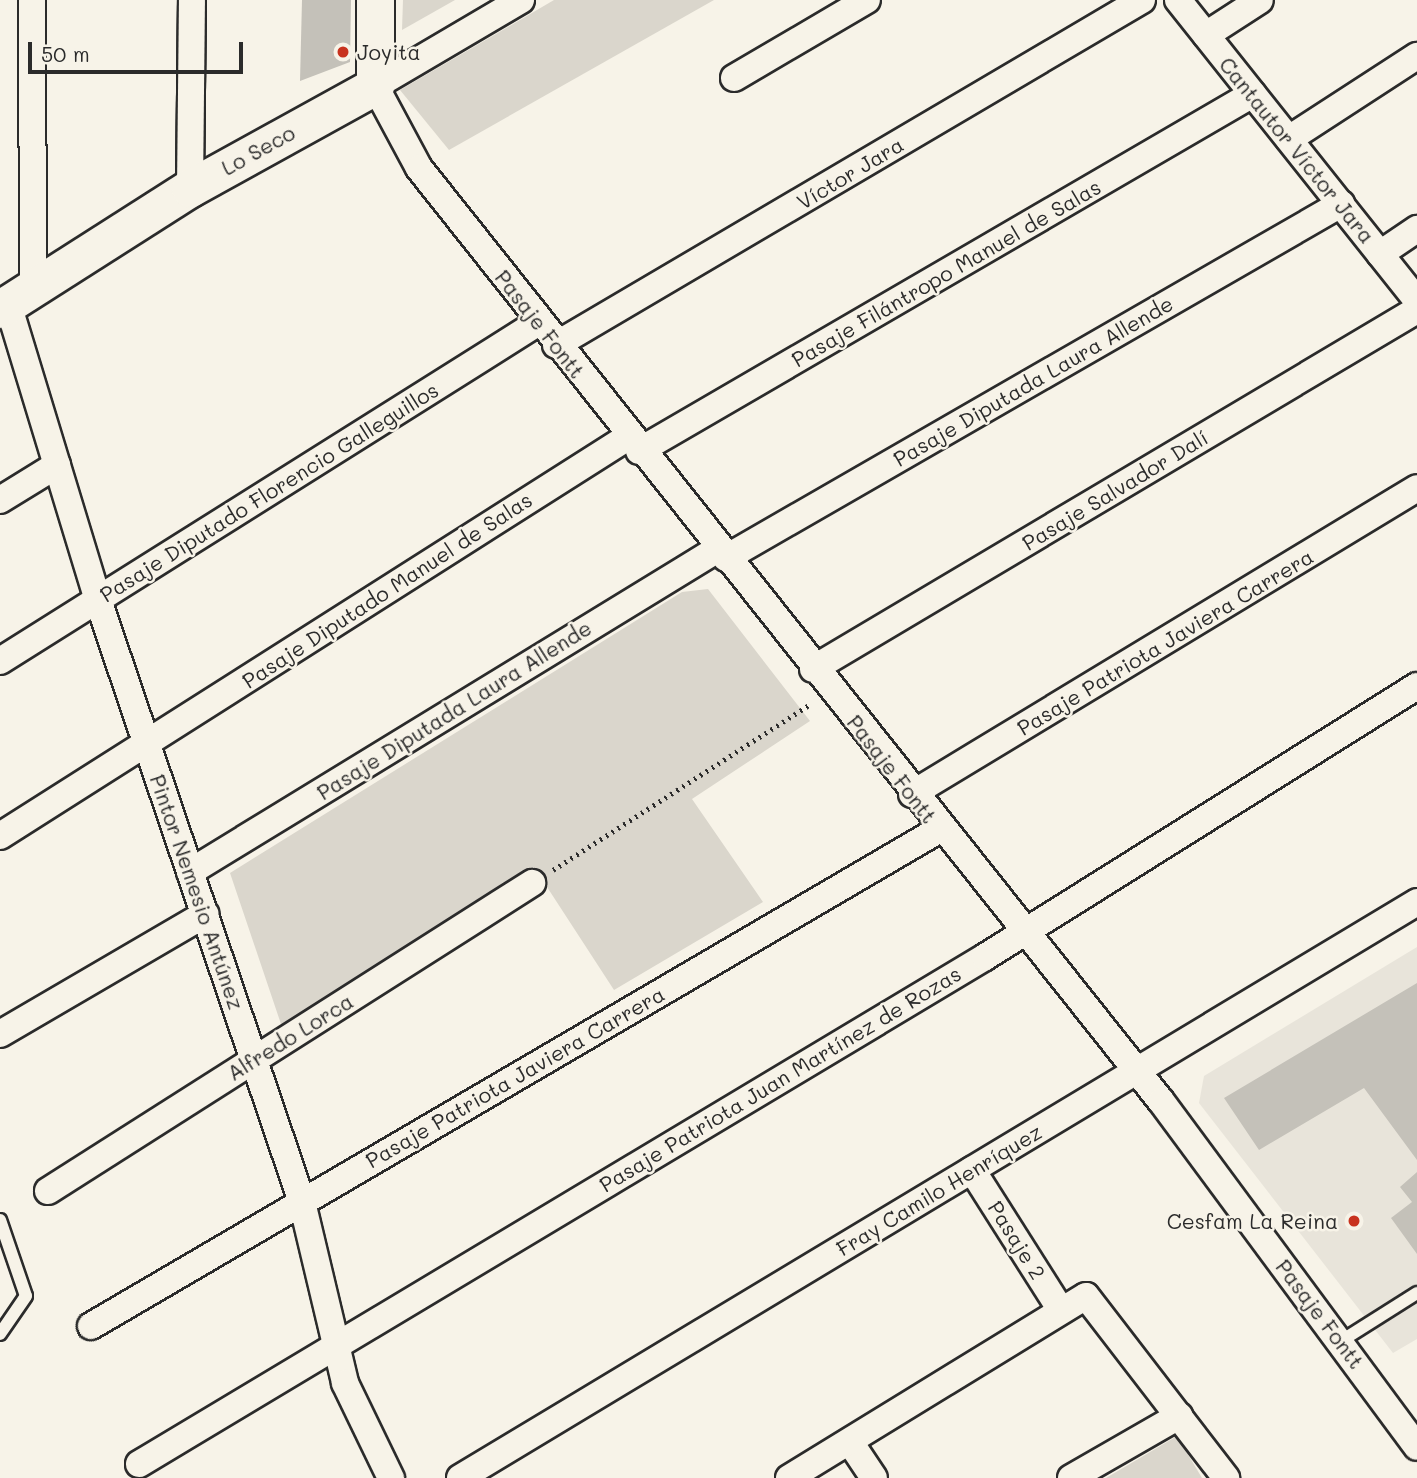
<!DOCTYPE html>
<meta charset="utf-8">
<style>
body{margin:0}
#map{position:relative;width:1417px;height:1478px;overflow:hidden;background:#f7f3e8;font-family:Mali,sans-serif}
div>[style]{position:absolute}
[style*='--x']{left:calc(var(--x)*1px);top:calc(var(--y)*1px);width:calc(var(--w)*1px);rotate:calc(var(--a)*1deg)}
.built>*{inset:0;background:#e8e4da}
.green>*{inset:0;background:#dad6cc}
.building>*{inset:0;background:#c4c1b9}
.path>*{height:4.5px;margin-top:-2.25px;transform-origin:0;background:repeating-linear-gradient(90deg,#2b2b2b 0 2px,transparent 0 7px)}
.roads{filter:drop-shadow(2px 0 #2b2b2b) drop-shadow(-2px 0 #2b2b2b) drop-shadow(0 2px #2b2b2b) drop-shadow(0 -2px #2b2b2b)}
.lane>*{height:12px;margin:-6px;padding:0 6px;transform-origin:6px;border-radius:6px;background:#f7f3e8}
.street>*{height:26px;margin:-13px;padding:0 13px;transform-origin:13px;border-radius:13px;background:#f7f3e8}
.secondary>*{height:37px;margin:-18.5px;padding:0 18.5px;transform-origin:18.5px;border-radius:18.5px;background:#f7f3e8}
.dots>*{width:19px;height:19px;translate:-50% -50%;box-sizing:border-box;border:4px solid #f7f3e8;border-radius:50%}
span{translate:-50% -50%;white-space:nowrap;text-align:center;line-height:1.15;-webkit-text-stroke:5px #f7f3e8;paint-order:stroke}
.poi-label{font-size:21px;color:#2b2b2b}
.left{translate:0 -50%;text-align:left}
.right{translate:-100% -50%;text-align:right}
.street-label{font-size:21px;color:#2b2b2b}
.scale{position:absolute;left:28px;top:42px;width:215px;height:32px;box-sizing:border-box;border:4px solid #2b2b2b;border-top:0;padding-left:9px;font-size:21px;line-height:24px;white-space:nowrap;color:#2b2b2b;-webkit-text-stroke:5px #f7f3e8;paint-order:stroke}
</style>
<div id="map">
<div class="built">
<div style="clip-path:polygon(1417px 947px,1417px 1339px,1393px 1353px,1199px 1103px,1204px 1076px)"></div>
</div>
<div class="green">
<div style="clip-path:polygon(403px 0,455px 0,402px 30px)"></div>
<div style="clip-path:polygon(554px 0,714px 0,449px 150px,400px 90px)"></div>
<div style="clip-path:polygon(708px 589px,810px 721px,692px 799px,763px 902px,614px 990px,534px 867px,283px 1030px,230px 873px,682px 592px)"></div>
<div style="clip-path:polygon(1177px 1436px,1202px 1478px,1106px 1478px)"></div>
</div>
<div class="building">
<div style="clip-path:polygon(302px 0,351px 0,350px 62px,300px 81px)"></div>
<div style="clip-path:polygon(1417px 983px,1417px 1160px,1364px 1088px,1259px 1150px,1224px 1098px)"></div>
<div style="clip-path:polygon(1417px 1172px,1417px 1254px,1391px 1218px,1412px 1202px,1400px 1187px)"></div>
</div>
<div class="path">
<div style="--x:553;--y:870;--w:307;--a:-32.8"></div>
</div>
<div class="roads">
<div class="lane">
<div style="--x:0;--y:1220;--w:80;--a:71.1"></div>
<div style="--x:26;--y:1296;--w:46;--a:124.4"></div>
<div style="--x:1341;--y:1341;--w:90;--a:-32.3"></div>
</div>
<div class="street">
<div style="--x:32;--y:0;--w:288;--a:89.8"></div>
<div style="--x:521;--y:0;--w:169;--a:149.5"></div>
<div style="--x:375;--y:86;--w:93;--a:61.8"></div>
<div style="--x:419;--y:168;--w:1192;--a:51.51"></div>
<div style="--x:1161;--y:1101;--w:430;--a:53.5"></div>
<div style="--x:1178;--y:0;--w:384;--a:51.5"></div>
<div style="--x:1206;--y:35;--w:64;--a:-32.9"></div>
<div style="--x:734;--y:78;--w:154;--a:-30.4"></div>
<div style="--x:1289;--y:139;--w:153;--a:-33"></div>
<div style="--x:190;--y:188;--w:188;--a:-89.4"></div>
<div style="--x:1380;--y:254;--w:45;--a:-34"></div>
<div style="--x:8;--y:304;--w:309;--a:73.1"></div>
<div style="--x:98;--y:600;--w:636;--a:71.28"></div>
<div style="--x:302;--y:1202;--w:186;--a:76.6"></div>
<div style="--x:345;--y:1383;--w:106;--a:64.2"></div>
<div style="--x:556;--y:345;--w:680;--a:-30.49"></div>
<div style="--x:639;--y:451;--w:710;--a:-30.18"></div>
<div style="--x:0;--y:500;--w:67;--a:-31.6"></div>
<div style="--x:726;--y:558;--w:710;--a:-29.93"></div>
<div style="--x:0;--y:661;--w:637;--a:-32.17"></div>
<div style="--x:813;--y:669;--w:703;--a:-30.73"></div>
<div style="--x:912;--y:794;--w:590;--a:-31.21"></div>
<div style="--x:0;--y:836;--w:744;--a:-32.43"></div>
<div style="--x:190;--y:872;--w:619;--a:-31.46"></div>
<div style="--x:0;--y:1034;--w:238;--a:-30.3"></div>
<div style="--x:972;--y:1170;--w:166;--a:57.6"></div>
<div style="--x:48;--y:1191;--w:574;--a:-32.47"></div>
<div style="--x:91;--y:1326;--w:984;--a:-30.34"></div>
<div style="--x:850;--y:1442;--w:43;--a:56.3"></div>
<div style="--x:139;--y:1464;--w:986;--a:-30.93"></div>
<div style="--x:985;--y:957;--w:510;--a:-32.1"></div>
<div style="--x:460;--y:1478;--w:1117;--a:-31.04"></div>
<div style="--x:789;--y:1478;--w:348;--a:-31.5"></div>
<div style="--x:1086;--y:1296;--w:230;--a:52.4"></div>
<div style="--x:1071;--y:1478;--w:125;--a:-29.9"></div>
</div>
<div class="secondary">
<div style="--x:0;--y:309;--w:225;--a:-32.5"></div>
<div style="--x:190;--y:188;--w:211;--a:-28.9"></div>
<div style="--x:375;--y:86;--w:86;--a:-90"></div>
</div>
</div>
<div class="dots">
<div style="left:343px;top:52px;background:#c8321e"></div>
<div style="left:1354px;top:1221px;background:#c8321e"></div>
</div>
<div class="poi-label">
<span class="left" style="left:357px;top:52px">Joyita</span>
<span class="right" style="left:1338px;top:1221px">Cesfam La Reina</span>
</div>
<div class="street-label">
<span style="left:258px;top:150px;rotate:-29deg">Lo Seco</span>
<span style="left:1297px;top:150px;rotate:51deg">Cantautor Víctor Jara</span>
<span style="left:850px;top:173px;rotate:-31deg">Víctor Jara</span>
<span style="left:946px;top:273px;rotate:-30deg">Pasaje Filántropo Manuel de Salas</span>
<span style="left:540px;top:324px;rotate:52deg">Pasaje Fontt</span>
<span style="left:1033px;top:381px;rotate:-30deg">Pasaje Diputada Laura Allende</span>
<span style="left:1115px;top:490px;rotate:-31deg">Pasaje Salvador Dalí</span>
<span style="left:269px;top:492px;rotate:-32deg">Pasaje Diputado Florencio Galleguillos</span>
<span style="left:387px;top:590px;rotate:-33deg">Pasaje Diputado Manuel de Salas</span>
<span style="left:1165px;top:642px;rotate:-31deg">Pasaje Patriota Javiera Carrera</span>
<span style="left:454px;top:710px;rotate:-32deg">Pasaje Diputada Laura Allende</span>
<span style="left:892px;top:769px;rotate:52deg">Pasaje Fontt</span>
<span style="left:197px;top:892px;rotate:71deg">Pintor Nemesio Antúnez</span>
<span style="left:290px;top:1037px;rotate:-32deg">Alfredo Lorca</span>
<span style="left:515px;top:1077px;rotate:-30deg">Pasaje Patriota Javiera Carrera</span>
<span style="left:780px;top:1079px;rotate:-31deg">Pasaje Patriota Juan Martínez de Rozas</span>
<span style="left:939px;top:1190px;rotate:-31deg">Fray Camilo Henríquez</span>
<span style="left:1017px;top:1240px;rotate:58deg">Pasaje 2</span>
<span style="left:1320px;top:1314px;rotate:53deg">Pasaje Fontt</span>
</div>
<div class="scale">50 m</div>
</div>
